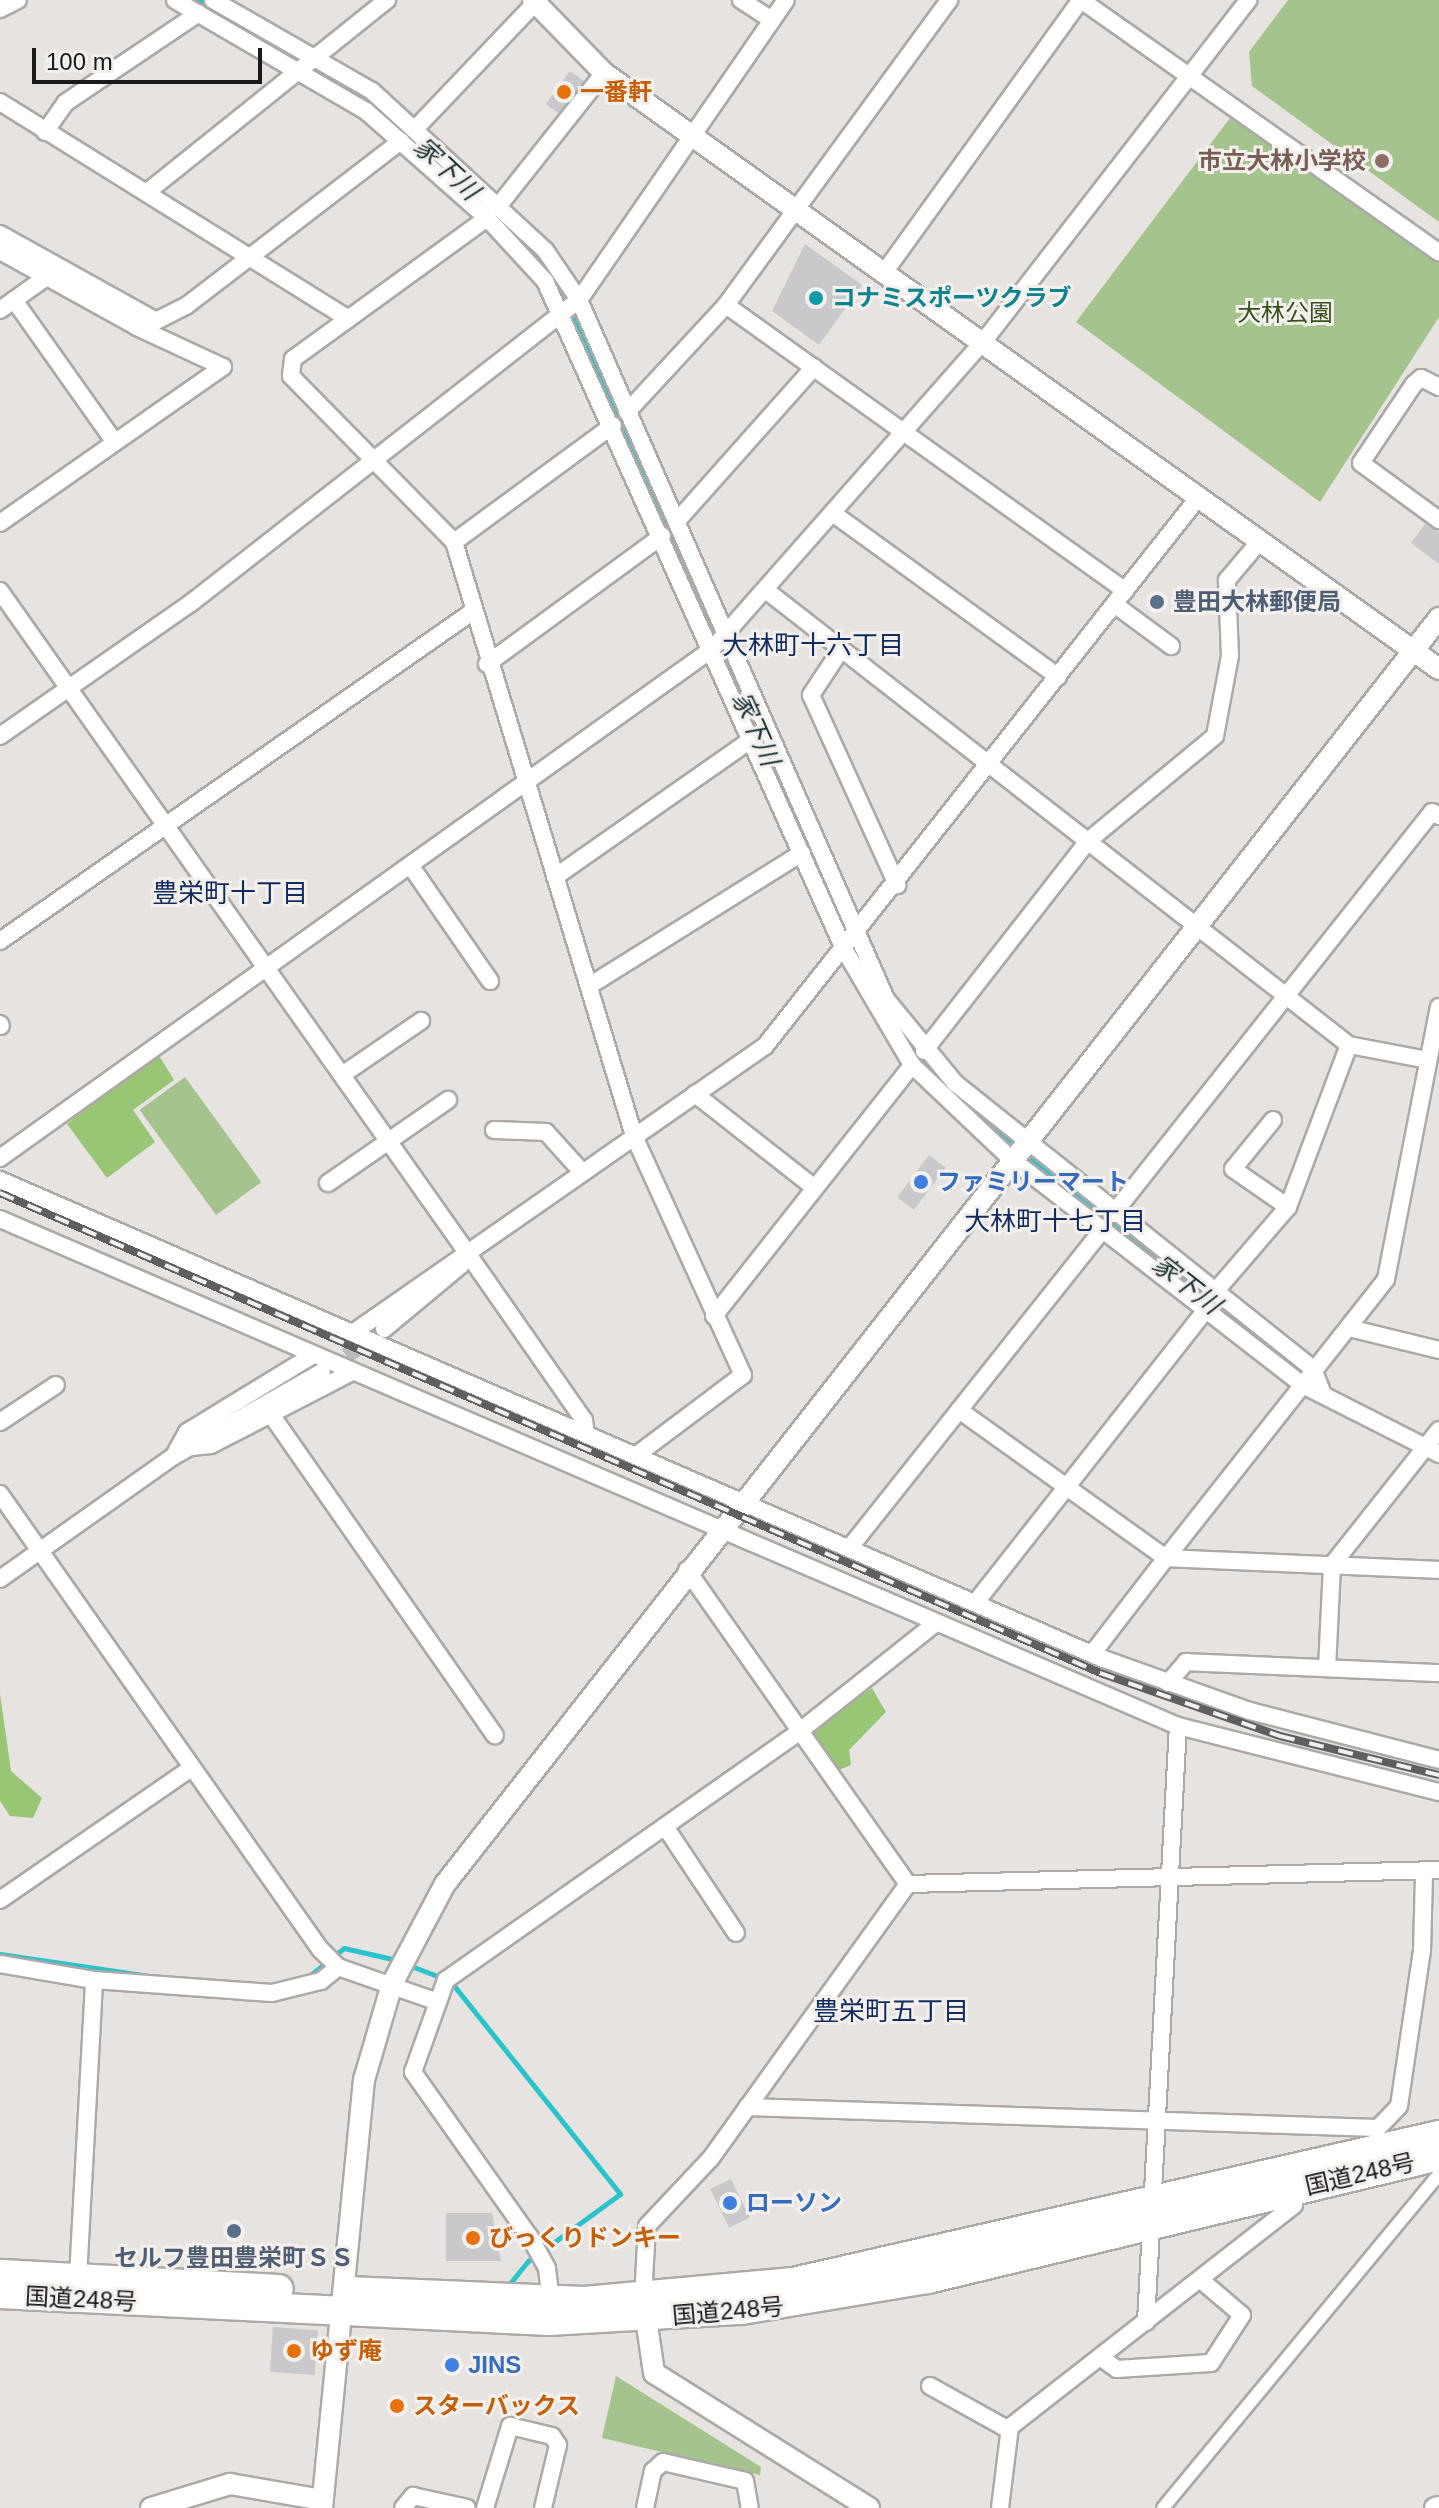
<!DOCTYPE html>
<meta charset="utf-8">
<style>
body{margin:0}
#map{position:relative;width:1439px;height:2508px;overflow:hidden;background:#e6e3e1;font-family:Helvetica,"Noto Sans JP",sans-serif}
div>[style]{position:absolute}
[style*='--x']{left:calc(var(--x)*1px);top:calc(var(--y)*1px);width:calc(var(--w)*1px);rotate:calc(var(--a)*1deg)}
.green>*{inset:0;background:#a4c38d;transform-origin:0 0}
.forest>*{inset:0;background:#99c674}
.stream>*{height:5px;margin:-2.5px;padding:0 2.5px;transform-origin:2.5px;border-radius:2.5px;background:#2ac3cc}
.river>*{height:28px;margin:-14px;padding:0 14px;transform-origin:14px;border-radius:14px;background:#2ac3cc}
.building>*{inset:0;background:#c9c9cc;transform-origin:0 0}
.minor-tunnel>*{height:16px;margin-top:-8px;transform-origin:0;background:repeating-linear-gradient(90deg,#bdbbb9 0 16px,transparent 0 24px)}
.roads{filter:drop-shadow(2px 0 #aca9a7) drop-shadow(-2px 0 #aca9a7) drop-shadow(0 2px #aca9a7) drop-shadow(0 -2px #aca9a7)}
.pedestrian>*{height:12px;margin:-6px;padding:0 6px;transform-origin:6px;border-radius:6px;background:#fff}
.minor>*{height:16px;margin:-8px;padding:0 8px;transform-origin:8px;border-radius:8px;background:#fff}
.tertiary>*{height:20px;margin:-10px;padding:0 10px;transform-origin:10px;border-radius:10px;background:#fff}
.trunk>*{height:28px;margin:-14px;padding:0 14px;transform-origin:14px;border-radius:14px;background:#fff}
.rail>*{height:8px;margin-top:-4px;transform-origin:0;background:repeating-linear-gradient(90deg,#f3f0ee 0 15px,#615f5e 0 30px);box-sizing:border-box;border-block:2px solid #615f5e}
.dots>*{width:22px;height:22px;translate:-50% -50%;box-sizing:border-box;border:4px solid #f3f0ee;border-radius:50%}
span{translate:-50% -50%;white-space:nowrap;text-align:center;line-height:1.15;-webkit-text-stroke:6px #f3f0ee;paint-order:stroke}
.food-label{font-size:24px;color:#c56008;font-weight:700}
.left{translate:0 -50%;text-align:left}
.education-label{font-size:24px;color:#785e54;font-weight:700}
.right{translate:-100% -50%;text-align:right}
.culture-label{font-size:24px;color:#0d838f;font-weight:700}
.park-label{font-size:24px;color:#36531a}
.service-label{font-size:24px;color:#4e5e75;font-weight:700}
.shop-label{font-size:24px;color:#366cbe;font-weight:700}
.street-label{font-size:24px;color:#1b1a19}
.water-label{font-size:26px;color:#1b3335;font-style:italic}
.neighbourhood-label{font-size:26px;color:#102b5f}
.scale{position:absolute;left:32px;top:48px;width:230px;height:36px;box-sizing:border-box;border:4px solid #1b1a19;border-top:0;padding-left:10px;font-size:24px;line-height:28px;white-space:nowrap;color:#1b1a19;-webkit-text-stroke:6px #f3f0ee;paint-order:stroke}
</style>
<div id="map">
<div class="green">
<div style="clip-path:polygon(1288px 0,1439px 0,1439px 222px,1252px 86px,1249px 52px)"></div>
<div style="clip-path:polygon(1230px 118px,1439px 261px,1439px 317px,1320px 502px,1076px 322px)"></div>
<div style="left:185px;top:1077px;width:130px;height:56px;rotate:54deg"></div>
<div style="clip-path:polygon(616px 2376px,761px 2467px,760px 2475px,602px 2438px)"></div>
</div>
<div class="forest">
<div style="clip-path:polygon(158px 1054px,174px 1080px,133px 1110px,155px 1142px,107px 1178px,67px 1124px)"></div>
<div style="clip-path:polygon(872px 1688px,886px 1712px,849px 1750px,851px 1765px,839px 1770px,811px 1732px)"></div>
<div style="clip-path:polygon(0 1694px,11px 1771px,42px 1798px,33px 1818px,10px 1816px,0 1801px)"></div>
</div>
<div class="stream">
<div style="--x:0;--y:1954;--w:151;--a:8.4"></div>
<div style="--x:406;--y:1964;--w:39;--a:21"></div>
<div style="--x:308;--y:1977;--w:46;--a:-38.9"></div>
<div style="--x:344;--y:1948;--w:54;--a:12.8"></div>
<div style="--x:451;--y:1982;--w:271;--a:51.4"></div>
<div style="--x:620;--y:2194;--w:114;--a:143.9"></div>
<div style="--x:528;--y:2261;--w:28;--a:129"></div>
</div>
<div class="river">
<div style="--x:195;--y:0;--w:75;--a:28.6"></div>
<div style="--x:311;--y:64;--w:126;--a:36"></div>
<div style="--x:500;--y:218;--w:81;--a:48"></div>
<div style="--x:554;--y:278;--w:49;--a:60.8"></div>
<div style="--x:578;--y:321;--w:612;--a:66.49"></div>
<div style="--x:897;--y:1029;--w:135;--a:46.5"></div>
<div style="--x:990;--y:1127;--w:387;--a:38.1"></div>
</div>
<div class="building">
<div style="left:570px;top:71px;width:17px;height:41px;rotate:36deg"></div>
<div style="clip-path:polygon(805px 244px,862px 285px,819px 345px,772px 311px)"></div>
<div style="clip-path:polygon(1425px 524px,1439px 532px,1439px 564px,1411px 543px)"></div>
<div style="left:929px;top:1155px;width:21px;height:53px;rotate:37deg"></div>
<div style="left:731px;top:2179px;width:43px;height:23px;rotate:64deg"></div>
<div style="clip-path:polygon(446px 2213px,492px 2213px,501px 2261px,446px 2261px)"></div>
<div style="left:273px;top:2327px;width:45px;height:45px;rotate:4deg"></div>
</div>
<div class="minor-tunnel">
<div style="--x:326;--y:1369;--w:61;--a:-33.7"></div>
</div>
<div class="roads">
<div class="pedestrian">
<div style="--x:1163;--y:2508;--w:433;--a:-50.4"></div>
</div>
<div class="minor">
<div style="--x:175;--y:0;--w:221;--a:30.2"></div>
<div style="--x:366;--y:111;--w:162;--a:41.5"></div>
<div style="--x:487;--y:218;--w:86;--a:47.4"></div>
<div style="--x:545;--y:281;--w:732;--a:65.89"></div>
<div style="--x:844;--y:949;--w:134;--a:59.6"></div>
<div style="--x:912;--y:1065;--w:135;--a:43.5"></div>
<div style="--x:1010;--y:1158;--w:371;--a:37.8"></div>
<div style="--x:1303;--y:1385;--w:153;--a:26.9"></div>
<div style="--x:213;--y:0;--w:183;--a:29.8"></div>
<div style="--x:372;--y:91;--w:235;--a:42.6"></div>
<div style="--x:545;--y:250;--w:60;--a:55.8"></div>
<div style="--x:579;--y:300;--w:763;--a:66.29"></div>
<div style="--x:886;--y:999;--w:109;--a:50.6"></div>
<div style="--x:955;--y:1083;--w:458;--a:38.6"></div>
<div style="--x:1313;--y:1369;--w:22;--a:68"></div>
<div style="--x:741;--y:0;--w:37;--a:33"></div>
<div style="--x:1081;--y:0;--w:438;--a:35.2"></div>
<div style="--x:0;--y:9;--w:20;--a:-27"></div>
<div style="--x:0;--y:102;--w:410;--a:31.9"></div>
<div style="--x:348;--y:319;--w:68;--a:144"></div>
<div style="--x:293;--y:359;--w:17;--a:97"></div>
<div style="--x:291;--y:376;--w:233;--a:45.5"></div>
<div style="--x:454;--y:542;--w:621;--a:73.14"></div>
<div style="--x:634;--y:1136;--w:263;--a:65.5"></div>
<div style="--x:743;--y:1375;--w:135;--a:143.1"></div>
<div style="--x:416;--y:128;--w:173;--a:-46.4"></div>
<div style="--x:45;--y:132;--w:35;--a:-55"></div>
<div style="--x:65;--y:103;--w:161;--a:-33.9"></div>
<div style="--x:146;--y:193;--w:309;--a:-38.7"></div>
<div style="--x:500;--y:204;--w:167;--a:-51.6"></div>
<div style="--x:0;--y:234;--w:179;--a:29.1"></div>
<div style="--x:156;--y:321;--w:34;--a:-27"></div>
<div style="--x:186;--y:306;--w:271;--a:-37.5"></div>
<div style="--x:0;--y:251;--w:157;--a:29"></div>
<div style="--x:886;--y:270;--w:333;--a:-54.2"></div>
<div style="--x:14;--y:300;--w:173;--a:54.7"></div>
<div style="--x:726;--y:305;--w:491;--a:35.6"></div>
<div style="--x:0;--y:310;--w:55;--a:-35.4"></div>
<div style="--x:348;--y:319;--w:172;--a:-36"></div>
<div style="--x:1439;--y:387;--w:20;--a:-153"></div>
<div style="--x:1421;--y:378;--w:9;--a:139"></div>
<div style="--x:1414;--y:384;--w:95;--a:123.9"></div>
<div style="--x:1361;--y:463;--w:97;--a:36.2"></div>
<div style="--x:627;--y:412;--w:146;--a:-47.2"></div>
<div style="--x:726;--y:305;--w:378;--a:-53.8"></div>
<div style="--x:834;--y:514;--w:277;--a:36"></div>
<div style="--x:677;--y:521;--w:206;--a:-48.3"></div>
<div style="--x:0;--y:523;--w:272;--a:-35"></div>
<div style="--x:223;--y:367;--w:95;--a:-155.1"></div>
<div style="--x:137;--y:327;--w:13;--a:-51"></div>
<div style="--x:454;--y:542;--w:197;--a:-36.3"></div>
<div style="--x:0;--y:591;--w:812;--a:54.78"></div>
<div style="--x:468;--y:1254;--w:203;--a:55.1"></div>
<div style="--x:584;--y:1420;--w:15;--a:82"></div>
<div style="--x:767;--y:591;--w:738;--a:37.96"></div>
<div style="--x:1349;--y:1045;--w:80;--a:10.8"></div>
<div style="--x:1114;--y:604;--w:71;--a:36.4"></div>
<div style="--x:840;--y:651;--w:53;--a:123.4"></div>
<div style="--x:811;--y:695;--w:209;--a:65.6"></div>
<div style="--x:487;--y:664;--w:217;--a:-36.2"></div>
<div style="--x:0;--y:736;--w:233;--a:-34.9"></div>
<div style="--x:191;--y:603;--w:492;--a:-38"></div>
<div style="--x:579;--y:300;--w:364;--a:-55.4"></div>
<div style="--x:410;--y:865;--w:141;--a:55.4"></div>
<div style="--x:555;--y:877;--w:241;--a:-35"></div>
<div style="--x:0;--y:941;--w:575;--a:-34.88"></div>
<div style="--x:589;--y:986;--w:251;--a:-32"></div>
<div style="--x:0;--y:1024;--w:2;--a:63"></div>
<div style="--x:924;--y:1051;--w:266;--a:-52"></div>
<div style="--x:1088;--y:841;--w:165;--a:-39.6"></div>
<div style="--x:1215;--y:736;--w:81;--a:-79.4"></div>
<div style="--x:1230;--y:656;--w:76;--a:-92.3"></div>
<div style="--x:1227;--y:580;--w:51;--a:-49.8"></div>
<div style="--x:342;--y:1075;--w:96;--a:-34.4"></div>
<div style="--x:695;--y:1094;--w:152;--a:38.1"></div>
<div style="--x:1273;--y:1120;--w:63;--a:129.2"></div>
<div style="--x:1233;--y:1169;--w:67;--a:34.6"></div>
<div style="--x:494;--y:1130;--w:52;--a:2.2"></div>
<div style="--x:546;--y:1132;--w:55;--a:47.9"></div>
<div style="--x:0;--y:1158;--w:875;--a:-35.56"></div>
<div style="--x:712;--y:649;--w:409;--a:-48.6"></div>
<div style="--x:983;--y:342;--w:433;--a:-52.2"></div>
<div style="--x:0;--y:1180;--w:1200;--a:23.47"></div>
<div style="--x:1101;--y:1658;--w:158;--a:19.6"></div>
<div style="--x:1250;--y:1711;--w:195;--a:14.5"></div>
<div style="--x:328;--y:1183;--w:146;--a:-34.7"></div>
<div style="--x:1113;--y:1214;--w:513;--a:-51.57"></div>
<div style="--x:1432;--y:812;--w:8;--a:30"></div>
<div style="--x:0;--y:1219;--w:1282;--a:23.29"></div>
<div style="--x:1178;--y:1726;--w:269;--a:14.2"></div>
<div style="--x:1214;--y:1293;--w:113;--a:-49.3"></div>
<div style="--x:1288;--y:1207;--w:173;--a:-69.4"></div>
<div style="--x:714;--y:1316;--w:320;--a:-51.7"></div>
<div style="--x:1349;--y:1328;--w:93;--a:13.7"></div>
<div style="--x:384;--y:1329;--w:100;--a:-39.7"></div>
<div style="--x:354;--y:1332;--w:501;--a:-34.83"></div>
<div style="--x:765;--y:1046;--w:698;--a:-51.69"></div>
<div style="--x:959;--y:1410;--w:254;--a:35.6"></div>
<div style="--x:1166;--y:1558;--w:355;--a:-51.7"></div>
<div style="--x:1386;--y:1279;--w:277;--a:-79"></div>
<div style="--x:270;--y:1413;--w:393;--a:55.1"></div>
<div style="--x:0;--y:1422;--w:67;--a:-33.5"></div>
<div style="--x:192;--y:1447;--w:19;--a:-6"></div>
<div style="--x:211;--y:1445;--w:159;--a:-27.4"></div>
<div style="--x:176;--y:1452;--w:23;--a:-61"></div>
<div style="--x:187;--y:1432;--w:148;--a:-31.4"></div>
<div style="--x:0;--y:1494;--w:556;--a:54.88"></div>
<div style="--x:320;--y:1949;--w:25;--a:45"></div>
<div style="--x:338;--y:1967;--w:103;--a:19.3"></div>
<div style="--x:851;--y:1546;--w:406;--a:-51.5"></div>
<div style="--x:687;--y:1570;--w:384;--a:54.9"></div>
<div style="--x:0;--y:1579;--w:213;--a:-35.3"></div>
<div style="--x:174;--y:1456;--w:170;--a:-29.6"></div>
<div style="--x:976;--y:1602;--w:372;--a:-51.8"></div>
<div style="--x:1092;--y:1654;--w:121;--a:-52.4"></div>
<div style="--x:1166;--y:1558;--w:273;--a:2.5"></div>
<div style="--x:1327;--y:1668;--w:103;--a:-87.2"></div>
<div style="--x:1332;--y:1565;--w:172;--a:-51.6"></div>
<div style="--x:1168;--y:1683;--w:28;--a:-49"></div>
<div style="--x:1186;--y:1662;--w:253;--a:2.5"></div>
<div style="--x:666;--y:1828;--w:126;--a:56.3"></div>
<div style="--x:908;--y:1884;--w:531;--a:-1.51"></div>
<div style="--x:0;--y:1900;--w:232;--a:-34.6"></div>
<div style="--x:0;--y:1964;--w:95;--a:9.7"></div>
<div style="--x:94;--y:1980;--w:178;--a:4.2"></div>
<div style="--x:272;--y:1993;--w:50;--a:-13.8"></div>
<div style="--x:321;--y:1981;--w:22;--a:-39"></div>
<div style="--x:747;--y:2107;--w:631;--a:1.91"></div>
<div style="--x:1378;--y:2128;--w:30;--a:-46"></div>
<div style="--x:1399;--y:2106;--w:157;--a:-81.6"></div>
<div style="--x:1422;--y:1951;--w:79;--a:-88.5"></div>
<div style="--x:78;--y:2278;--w:298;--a:-86.9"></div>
<div style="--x:643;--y:2299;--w:73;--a:-86.9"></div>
<div style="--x:647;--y:2226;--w:93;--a:-46.7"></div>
<div style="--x:711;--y:2158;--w:337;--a:-54.3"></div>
<div style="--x:551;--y:2301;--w:33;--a:-97"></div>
<div style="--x:547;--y:2268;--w:37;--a:-119"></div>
<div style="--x:529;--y:2236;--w:201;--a:-125.3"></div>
<div style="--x:413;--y:2072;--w:98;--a:-70.3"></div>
<div style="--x:446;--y:1980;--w:433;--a:-35.1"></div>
<div style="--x:800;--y:1731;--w:174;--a:-38.5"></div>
<div style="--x:1146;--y:2322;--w:597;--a:-86.93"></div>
<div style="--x:1103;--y:2359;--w:17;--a:36"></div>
<div style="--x:1117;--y:2369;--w:94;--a:-3.7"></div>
<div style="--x:1211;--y:2363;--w:57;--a:-57.1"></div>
<div style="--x:1242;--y:2315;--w:52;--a:-139.6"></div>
<div style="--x:930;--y:2386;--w:90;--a:29.1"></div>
<div style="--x:403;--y:2508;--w:16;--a:-50"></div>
<div style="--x:413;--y:2496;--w:55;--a:12.5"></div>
<div style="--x:485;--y:2508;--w:86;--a:-73"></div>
<div style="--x:510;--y:2426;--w:43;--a:13.4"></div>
<div style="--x:552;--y:2436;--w:11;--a:56"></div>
<div style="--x:558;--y:2445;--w:65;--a:103.4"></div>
<div style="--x:645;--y:2508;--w:38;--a:-78"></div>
<div style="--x:653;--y:2471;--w:13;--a:-42"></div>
<div style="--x:663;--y:2462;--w:84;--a:13"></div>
<div style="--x:745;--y:2481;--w:27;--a:80"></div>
<div style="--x:1000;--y:2508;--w:82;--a:-83"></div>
<div style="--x:1010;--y:2427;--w:360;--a:-38"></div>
<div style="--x:1294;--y:2205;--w:16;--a:-94"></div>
</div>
<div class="tertiary">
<div style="--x:533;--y:0;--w:102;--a:45.8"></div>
<div style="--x:604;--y:73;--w:1026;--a:35.52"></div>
<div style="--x:644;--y:2305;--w:69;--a:81.6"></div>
<div style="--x:654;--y:2373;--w:254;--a:32.1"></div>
<div style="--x:151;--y:2508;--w:83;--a:-16.9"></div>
<div style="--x:230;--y:2484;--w:94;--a:9.8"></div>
<div style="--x:322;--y:2508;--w:430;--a:-84.4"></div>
<div style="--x:364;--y:2080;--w:100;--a:-73.7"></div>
<div style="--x:392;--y:1984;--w:113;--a:-62.1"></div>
<div style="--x:445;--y:1884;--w:1610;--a:-51.86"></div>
<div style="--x:1435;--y:2508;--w:4;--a:-14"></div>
</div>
<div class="trunk">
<div style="--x:0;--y:2274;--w:279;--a:3.1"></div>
<div style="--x:348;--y:2291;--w:236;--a:2.4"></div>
<div style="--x:584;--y:2301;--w:210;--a:-5.2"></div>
<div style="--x:793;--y:2282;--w:663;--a:-12.82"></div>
<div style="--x:0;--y:2294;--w:550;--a:2.82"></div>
<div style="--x:549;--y:2321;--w:193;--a:-3.3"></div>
<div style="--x:742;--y:2310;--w:189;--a:-9.5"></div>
<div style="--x:928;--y:2279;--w:526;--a:-13.53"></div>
</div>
</div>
<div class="rail">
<div style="--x:0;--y:1193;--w:1200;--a:23.57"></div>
<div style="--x:1100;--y:1673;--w:191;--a:19.3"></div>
<div style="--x:1280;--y:1736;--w:164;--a:13.8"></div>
</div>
<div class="dots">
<div style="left:564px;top:92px;background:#e8710a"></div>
<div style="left:1382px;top:161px;background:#8d6e63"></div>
<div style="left:816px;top:298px;background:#0f9aa8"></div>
<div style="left:1157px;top:602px;background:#5c6f8a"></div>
<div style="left:921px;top:1182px;background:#3f7fe0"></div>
<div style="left:730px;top:2203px;background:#3f7fe0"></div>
<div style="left:234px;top:2231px;background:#5c6f8a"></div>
<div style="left:473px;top:2238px;background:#e8710a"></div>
<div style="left:294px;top:2351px;background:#e8710a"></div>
<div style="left:452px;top:2365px;background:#3f7fe0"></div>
<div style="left:397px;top:2406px;background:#e8710a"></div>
</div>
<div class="food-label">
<span class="left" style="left:580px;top:92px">一番軒</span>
<span class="left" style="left:489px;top:2238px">びっくりドンキー</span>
<span class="left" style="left:310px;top:2351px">ゆず庵</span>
<span class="left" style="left:413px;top:2406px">スターバックス</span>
</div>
<div class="education-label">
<span class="right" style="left:1366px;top:161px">市立大林小学校</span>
</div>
<div class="culture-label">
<span class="left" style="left:832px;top:298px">コナミスポーツクラブ</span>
</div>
<div class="park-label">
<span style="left:1285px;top:313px">大林公園</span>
</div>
<div class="service-label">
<span class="left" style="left:1173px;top:602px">豊田大林郵便局</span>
<span style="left:234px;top:2258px">セルフ豊田豊栄町ＳＳ</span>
</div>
<div class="shop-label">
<span class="left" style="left:937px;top:1182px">ファミリーマート</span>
<span class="left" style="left:746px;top:2203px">ローソン</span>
<span class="left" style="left:468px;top:2365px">JINS</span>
</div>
<div class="street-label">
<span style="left:1360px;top:2174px;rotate:-13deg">国道248号</span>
<span style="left:81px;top:2299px;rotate:3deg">国道248号</span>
<span style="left:728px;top:2311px;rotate:-5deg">国道248号</span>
</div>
<div class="water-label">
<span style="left:446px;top:169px;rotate:43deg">家下川</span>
<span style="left:755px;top:729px;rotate:66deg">家下川</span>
<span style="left:1186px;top:1285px;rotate:38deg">家下川</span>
</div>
<div class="neighbourhood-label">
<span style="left:813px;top:646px">大林町十六丁目</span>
<span style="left:230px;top:894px">豊栄町十丁目</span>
<span style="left:1055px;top:1222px">大林町十七丁目</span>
<span style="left:891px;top:2012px">豊栄町五丁目</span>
</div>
<div class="scale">100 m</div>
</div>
